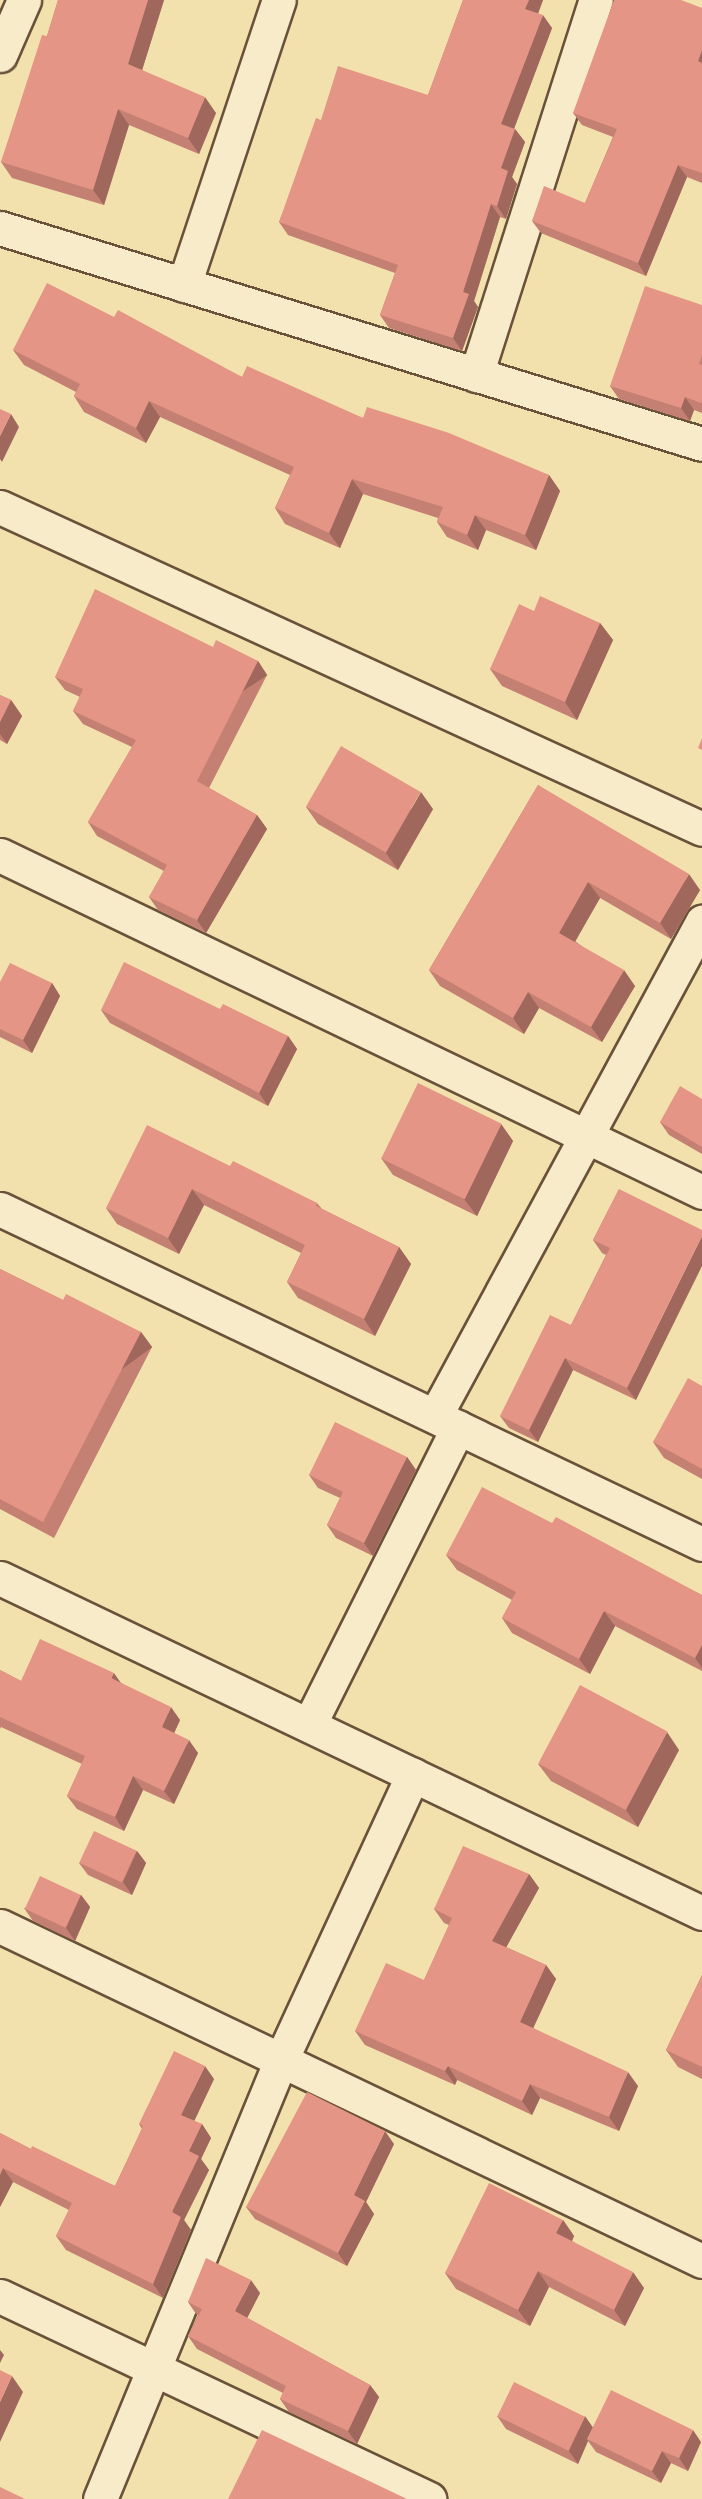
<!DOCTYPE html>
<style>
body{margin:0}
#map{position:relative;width:702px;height:2499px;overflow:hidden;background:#f2e0ad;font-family:"Gentium Book Plus",serif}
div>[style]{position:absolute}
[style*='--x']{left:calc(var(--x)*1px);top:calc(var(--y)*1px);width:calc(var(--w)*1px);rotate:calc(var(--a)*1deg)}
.roads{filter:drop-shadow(2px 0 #695239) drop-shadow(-2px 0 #695239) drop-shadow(0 2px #695239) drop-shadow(0 -2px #695239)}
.minor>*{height:33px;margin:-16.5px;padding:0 16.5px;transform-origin:16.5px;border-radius:16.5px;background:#f7ebca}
.wall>*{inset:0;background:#c48072}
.shaded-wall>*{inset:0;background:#a0685d;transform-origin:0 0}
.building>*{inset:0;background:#e49585;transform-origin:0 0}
span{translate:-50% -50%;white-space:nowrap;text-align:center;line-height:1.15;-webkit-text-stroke:5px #f7ebca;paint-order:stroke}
</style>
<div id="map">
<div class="roads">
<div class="minor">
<div style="--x:0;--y:55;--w:60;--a:-66.4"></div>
<div style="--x:0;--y:228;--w:734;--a:17.1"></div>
<div style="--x:184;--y:285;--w:300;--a:-71.6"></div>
<div style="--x:476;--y:375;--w:394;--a:-72.3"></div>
<div style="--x:0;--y:507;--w:772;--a:24.64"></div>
<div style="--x:0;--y:855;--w:779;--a:25.64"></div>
<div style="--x:0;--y:1209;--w:778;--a:25.51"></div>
<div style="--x:435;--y:1416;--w:562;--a:-61.61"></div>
<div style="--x:0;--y:1578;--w:778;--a:25.51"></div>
<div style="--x:309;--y:1725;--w:333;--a:-63.4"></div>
<div style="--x:0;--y:1926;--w:778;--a:25.51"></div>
<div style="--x:0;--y:2296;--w:475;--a:25.3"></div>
<div style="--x:100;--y:2499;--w:477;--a:-67.6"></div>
<div style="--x:282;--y:2058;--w:312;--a:-65.2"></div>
</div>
</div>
<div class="wall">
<div style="clip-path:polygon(58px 0,164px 0,142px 70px,216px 113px,199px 154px,129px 125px,104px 205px,12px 178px,1px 162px,47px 36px)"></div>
<div style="clip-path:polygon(463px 0,543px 0,538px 13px,552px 28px,514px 128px,515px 129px,525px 142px,512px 177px,517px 184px,506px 219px,500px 217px,474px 301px,478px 307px,462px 351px,389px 328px,380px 315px,395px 273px,288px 235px,279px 222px,321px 120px,428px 95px)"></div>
<div style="clip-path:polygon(702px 8px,702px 183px,687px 177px,646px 276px,541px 233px,532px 221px,585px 203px,613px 137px,582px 125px,573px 113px)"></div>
<div style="clip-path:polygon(702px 305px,702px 413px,694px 410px,690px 421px,619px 399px,610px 386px)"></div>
<div style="clip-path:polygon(114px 317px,242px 377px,363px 418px,549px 475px,560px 491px,536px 550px,486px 530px,478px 550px,447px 537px,437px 522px,438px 518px,363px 494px,340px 548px,285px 524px,275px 508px,290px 475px,160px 417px,146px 443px,84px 412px,74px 396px,76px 392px,24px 365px,13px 350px)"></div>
<div style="clip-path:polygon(534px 611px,600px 623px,613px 640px,577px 720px,502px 686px,490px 669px)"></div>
<div style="clip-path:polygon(213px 647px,258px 661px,267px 675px,209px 788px,257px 815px,267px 829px,206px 933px,158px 910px,149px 897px,164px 871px,97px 836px,88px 822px,132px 747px,83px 724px,73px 711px,80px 697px,65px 690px,55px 677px)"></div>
<div style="clip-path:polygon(0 695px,11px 700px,22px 716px,7px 744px,0 740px)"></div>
<div style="clip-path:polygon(538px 785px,700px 890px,671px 939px,600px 898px,575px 941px,635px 986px,602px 1042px,539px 1008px,524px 1034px,440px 986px,429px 970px)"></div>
<div style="clip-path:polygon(306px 807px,433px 809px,398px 870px,318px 824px)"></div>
<div style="clip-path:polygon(0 982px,52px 983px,60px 996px,32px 1053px,0 1037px)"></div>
<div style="clip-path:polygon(220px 1009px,288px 1036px,297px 1049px,268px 1106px,110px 1023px,101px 1010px)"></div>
<div style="clip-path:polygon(702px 1099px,702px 1154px,669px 1135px,660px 1122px)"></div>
<div style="clip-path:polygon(501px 1124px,513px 1141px,477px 1216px,393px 1175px,381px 1158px)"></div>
<div style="clip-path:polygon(230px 1166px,317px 1203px,322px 1209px,399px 1247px,411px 1264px,375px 1336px,298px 1298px,287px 1282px,301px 1253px,204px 1205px,179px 1254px,117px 1224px,106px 1208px)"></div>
<div style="clip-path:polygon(619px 1189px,636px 1400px,573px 1370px,538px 1442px,509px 1428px,500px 1416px,571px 1325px,606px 1255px,602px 1253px,593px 1240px)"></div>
<div style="clip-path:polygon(0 1269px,63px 1300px,141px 1332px,152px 1347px,54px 1538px,0 1509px)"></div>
<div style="clip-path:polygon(702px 1386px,702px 1479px,664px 1458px,653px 1442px)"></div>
<div style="clip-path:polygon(407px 1457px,416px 1470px,373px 1556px,336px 1538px,327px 1525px,340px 1498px,318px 1488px,309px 1475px)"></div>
<div style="clip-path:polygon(552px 1523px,702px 1595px,702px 1671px,615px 1626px,590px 1674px,512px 1633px,502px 1618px,512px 1600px,457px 1570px,446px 1555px)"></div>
<div style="clip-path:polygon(0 1670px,21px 1681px,121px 1683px,180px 1720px,174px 1733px,198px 1753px,174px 1804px,143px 1790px,124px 1831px,77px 1809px,67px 1796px,82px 1764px,1px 1727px,0 1729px)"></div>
<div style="clip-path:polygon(679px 1750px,638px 1827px,551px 1781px,538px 1764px)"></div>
<div style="clip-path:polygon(137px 1851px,146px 1863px,132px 1895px,88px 1875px,79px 1863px)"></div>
<div style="clip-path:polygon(529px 1874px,539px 1888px,506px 1947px,546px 1965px,556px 1979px,533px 2028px,638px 2086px,619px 2131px,540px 2098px,532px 2115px,457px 2080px,455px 2085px,365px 2045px,355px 2031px,424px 1980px,449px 1925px,444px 1923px,434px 1909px)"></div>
<div style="clip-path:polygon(81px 1895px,90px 1907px,75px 1941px,33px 1921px,24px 1908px)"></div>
<div style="clip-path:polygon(702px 1975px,702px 2079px,678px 2067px,666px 2050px)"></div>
<div style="clip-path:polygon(214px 2079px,194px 2121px,202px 2124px,211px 2138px,201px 2159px,209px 2170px,184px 2220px,191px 2230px,163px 2298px,66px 2250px,56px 2236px,69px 2210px,13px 2182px,0 2207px,0 2133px,31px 2149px,115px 2186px,142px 2129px,139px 2124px)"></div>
<div style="clip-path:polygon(394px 2144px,366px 2202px,374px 2214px,347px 2266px,255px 2219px,246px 2207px)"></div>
<div style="clip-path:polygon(563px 2220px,574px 2236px,572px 2241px,644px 2288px,625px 2326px,549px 2287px,530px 2326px,456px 2289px,445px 2273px)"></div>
<div style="clip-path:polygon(260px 2293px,247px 2318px,370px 2385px,379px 2397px,357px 2444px,289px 2412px,280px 2399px,283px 2393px,197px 2349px,188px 2336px,198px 2315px,196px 2314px,188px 2302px)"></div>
<div style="clip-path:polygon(497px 2416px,593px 2427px,701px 2442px,688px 2471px,671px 2463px,661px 2483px,596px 2452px,588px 2441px,578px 2464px,506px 2429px)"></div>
</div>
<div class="shaded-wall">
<div style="clip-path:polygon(148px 0,164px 0,139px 80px,128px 64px)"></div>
<div style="clip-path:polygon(529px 0,543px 0,535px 22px,525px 9px)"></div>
<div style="clip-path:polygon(543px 15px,552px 28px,511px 137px,501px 124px)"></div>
<div style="clip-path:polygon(702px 50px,702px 67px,698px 61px)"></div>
<div style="clip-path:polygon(205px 97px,216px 113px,199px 154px,188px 138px)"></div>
<div style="clip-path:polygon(118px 109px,129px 125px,104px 205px,93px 190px)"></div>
<div style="clip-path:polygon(515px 129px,525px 142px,512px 177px,517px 184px,506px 219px,497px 206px,501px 168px)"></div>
<div style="clip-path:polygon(678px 165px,687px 177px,646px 276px,638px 263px)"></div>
<div style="clip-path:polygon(491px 204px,500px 217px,474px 301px,478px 307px,462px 351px,453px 338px,463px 292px)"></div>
<div style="clip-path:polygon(685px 397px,694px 410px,690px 421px,681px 408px)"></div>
<div style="clip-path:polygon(149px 401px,160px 417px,146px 443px,136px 428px)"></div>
<div style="clip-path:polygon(11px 414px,19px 427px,2px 462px,0 459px,0 436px)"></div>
<div style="clip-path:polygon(549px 475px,560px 491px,536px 550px,525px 535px)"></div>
<div style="clip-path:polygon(352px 479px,363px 494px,340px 548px,329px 533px)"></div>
<div style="clip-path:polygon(475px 515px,486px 530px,478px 550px,467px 535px)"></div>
<div style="clip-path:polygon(600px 623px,613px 640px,577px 720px,565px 702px)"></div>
<div style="left:258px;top:661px;width:17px;height:135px;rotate:57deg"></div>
<div style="clip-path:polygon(11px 700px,22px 716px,7px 744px,0 734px,0 722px)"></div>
<div style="clip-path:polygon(421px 792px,433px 809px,398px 870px,386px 853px)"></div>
<div style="clip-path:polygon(257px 815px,267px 829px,206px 933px,197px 920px)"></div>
<div style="clip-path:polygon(689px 874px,700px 890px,671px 939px,660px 923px)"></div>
<div style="clip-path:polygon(588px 882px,600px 898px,571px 949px,559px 933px)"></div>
<div style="clip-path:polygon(624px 970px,635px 986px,602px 1042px,591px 1027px)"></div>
<div style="clip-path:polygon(52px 983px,60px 996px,32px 1053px,23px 1040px)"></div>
<div style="clip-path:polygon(528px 992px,539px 1008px,524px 1034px,513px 1018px)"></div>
<div style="clip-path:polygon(288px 1036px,297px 1049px,268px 1106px,259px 1093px)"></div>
<div style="clip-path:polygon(501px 1124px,513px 1141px,477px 1216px,464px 1199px)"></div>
<div style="clip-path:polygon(192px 1189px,204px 1205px,179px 1254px,168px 1238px)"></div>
<div style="clip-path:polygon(702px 1236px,702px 1266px,636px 1400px,627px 1388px)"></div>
<div style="clip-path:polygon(399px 1247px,411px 1264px,375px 1336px,364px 1319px)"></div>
<div style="left:141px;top:1332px;width:19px;height:214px;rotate:54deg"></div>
<div style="clip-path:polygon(565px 1358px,573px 1370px,538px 1442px,529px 1430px)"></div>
<div style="clip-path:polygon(407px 1457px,416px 1470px,373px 1556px,364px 1543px)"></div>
<div style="clip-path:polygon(604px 1611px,615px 1626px,590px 1674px,579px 1659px)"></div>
<div style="clip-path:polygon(702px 1645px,702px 1668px,695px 1658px)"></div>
<div style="clip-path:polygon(114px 1673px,123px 1686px,111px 1678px)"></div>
<div style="clip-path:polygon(171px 1707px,180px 1720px,171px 1740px,162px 1727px)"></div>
<div style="clip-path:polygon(667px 1732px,679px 1750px,638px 1827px,626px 1810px)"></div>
<div style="clip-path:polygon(189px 1740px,198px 1753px,174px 1804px,164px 1791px)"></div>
<div style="clip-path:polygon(133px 1776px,143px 1790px,124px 1831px,115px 1817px)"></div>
<div style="clip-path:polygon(137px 1851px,146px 1863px,132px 1895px,123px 1882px)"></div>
<div style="clip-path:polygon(529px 1874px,539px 1888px,502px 1955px,492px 1941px)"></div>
<div style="clip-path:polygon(81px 1895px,90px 1907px,75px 1941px,66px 1928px)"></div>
<div style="clip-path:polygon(546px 1965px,556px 1979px,530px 2035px,520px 2022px)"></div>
<div style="clip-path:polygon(205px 2066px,214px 2079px,191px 2128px,181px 2115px)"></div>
<div style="clip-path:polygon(448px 2066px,457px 2080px,455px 2085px,445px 2071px)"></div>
<div style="clip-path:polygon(628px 2072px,638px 2086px,619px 2131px,609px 2117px)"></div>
<div style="clip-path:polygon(530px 2084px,540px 2098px,532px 2115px,522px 2101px)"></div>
<div style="clip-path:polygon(202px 2124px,211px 2138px,201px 2159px,209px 2170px,184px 2220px,191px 2230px,163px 2298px,153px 2284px,189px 2151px)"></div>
<div style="clip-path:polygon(385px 2131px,394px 2144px,366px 2202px,374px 2214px,347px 2266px,338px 2253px,354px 2195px)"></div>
<div style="clip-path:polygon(3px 2168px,13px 2182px,0 2207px,0 2175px)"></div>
<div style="clip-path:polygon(563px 2220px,574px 2236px,568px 2250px,556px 2233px)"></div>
<div style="clip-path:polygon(538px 2271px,549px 2287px,530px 2326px,518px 2310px)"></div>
<div style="clip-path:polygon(633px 2272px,644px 2288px,625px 2326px,614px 2310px)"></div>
<div style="clip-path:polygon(251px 2280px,260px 2293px,244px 2324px,235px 2311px)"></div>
<div style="clip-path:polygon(0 2350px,4px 2355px,0 2363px)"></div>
<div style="clip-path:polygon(12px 2376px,23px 2392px,0 2442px,0 2402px)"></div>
<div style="clip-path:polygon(370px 2385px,379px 2397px,357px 2444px,348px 2431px)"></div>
<div style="clip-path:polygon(585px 2416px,594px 2429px,587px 2439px,588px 2441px,578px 2464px,569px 2451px)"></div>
<div style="clip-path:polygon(693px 2430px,701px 2442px,688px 2471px,679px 2458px)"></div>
<div style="clip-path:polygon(662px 2451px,671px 2463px,661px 2483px,652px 2471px)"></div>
</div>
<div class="building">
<div style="clip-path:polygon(58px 0,148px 0,128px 64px,205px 97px,188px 138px,118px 109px,93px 190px,1px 162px,42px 35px,47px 36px)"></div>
<div style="clip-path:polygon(463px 0,529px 0,525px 9px,543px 15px,501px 124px,515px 129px,501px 168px,508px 171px,497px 206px,491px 204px,463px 292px,469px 294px,453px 338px,380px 315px,398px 265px,279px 222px,316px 118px,321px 120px,338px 66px,428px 95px)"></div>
<div style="clip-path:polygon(614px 0,681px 0,702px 8px,702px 50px,698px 61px,702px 63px,702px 173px,678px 165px,638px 263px,532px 221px,544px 186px,585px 203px,617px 129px,573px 113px)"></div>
<div style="clip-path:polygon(47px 283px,114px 317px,118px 310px,242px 377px,247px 366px,363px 418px,367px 407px,449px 433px,549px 475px,525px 535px,475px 515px,467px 535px,437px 522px,443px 507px,352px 479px,329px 533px,275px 508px,294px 467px,149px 401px,136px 428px,74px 396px,80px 384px,13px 350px)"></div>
<div style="clip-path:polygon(645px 286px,702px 305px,702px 355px,699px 364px,702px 365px,702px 400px,701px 403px,685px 397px,681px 408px,610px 386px)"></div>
<div style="clip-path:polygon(0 409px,11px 414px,0 436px)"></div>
<div style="clip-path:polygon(95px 589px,213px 647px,216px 640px,258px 661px,197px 781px,257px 815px,197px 920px,149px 897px,167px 865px,88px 822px,136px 740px,73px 711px,83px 689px,55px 677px)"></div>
<div style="clip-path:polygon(540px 596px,600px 623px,565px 702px,490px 669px,519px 604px,534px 611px)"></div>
<div style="clip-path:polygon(0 695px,11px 700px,0 722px)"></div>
<div style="clip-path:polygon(702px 738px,702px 750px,698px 748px)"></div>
<div style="left:341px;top:746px;width:92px;height:70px;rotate:30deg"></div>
<div style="clip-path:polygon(538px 785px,689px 874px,660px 923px,588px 882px,559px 933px,624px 970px,591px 1027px,528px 992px,513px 1018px,429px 970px)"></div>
<div style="clip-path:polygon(124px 962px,220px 1009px,223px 1004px,288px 1036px,259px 1093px,101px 1010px)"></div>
<div style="clip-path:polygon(10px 963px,52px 983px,23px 1040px,0 1029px,0 982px)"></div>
<div style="left:418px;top:1083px;width:93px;height:84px;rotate:26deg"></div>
<div style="clip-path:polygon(680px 1086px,702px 1099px,702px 1147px,660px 1122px)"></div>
<div style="clip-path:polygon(147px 1125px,230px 1166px,233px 1161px,317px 1203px,316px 1206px,399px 1247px,364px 1319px,287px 1282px,305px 1245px,192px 1189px,168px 1238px,106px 1208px)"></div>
<div style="clip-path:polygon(619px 1189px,702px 1230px,702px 1236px,627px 1388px,565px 1358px,529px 1430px,500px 1416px,550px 1315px,571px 1325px,610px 1248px,593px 1240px)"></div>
<div style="clip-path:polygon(0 1269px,63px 1300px,66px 1294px,141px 1332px,43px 1522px,0 1499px)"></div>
<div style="clip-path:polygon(688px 1378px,702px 1386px,702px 1469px,653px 1442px)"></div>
<div style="clip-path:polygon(335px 1422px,407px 1457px,364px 1543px,327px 1525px,343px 1492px,309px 1475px)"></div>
<div style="clip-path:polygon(482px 1487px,552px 1523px,556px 1517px,702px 1595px,702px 1645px,695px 1658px,604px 1611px,579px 1659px,502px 1618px,516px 1592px,446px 1555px)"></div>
<div style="clip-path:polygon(40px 1639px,114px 1673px,111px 1678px,171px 1707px,162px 1727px,189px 1740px,164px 1791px,133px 1776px,115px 1817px,67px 1796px,85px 1756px,0 1717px,0 1670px,21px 1681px)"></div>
<div style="left:580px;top:1685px;width:99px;height:89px;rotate:28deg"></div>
<div style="left:94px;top:1831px;width:47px;height:35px;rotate:25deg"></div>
<div style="clip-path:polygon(463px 1846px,529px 1874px,492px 1941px,546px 1965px,520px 2022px,628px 2072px,609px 2117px,530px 2084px,522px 2101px,448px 2066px,445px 2071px,355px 2031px,386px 1963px,424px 1980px,452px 1918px,434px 1909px)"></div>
<div style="left:40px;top:1876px;width:45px;height:36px;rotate:25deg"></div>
<div style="clip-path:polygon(702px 1975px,702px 2067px,666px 2050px)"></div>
<div style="clip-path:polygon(174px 2051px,205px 2066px,181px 2115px,202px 2124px,189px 2151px,199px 2156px,172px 2212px,181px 2217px,153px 2284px,56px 2236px,72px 2203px,3px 2168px,0 2175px,0 2133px,31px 2149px,32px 2146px,115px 2186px,143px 2126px,139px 2124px)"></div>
<div style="clip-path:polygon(307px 2092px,385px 2131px,354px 2195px,365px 2201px,338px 2253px,246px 2207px)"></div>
<div style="clip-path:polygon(489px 2183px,563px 2220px,556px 2233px,633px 2272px,614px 2310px,538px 2271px,518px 2310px,445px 2273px)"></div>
<div style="clip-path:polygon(206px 2258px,251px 2280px,235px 2311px,370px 2385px,348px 2431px,280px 2399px,286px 2386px,188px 2336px,202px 2309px,188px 2302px)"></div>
<div style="clip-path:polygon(0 2370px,12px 2376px,0 2402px)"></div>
<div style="left:514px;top:2382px;width:79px;height:38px;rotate:26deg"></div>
<div style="clip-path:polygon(611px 2390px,693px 2430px,679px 2458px,662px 2451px,652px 2471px,587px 2439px)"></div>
<div style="clip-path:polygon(262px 2430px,407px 2499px,228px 2499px)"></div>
<div style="clip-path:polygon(0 2487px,25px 2499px,0 2499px)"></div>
</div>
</div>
